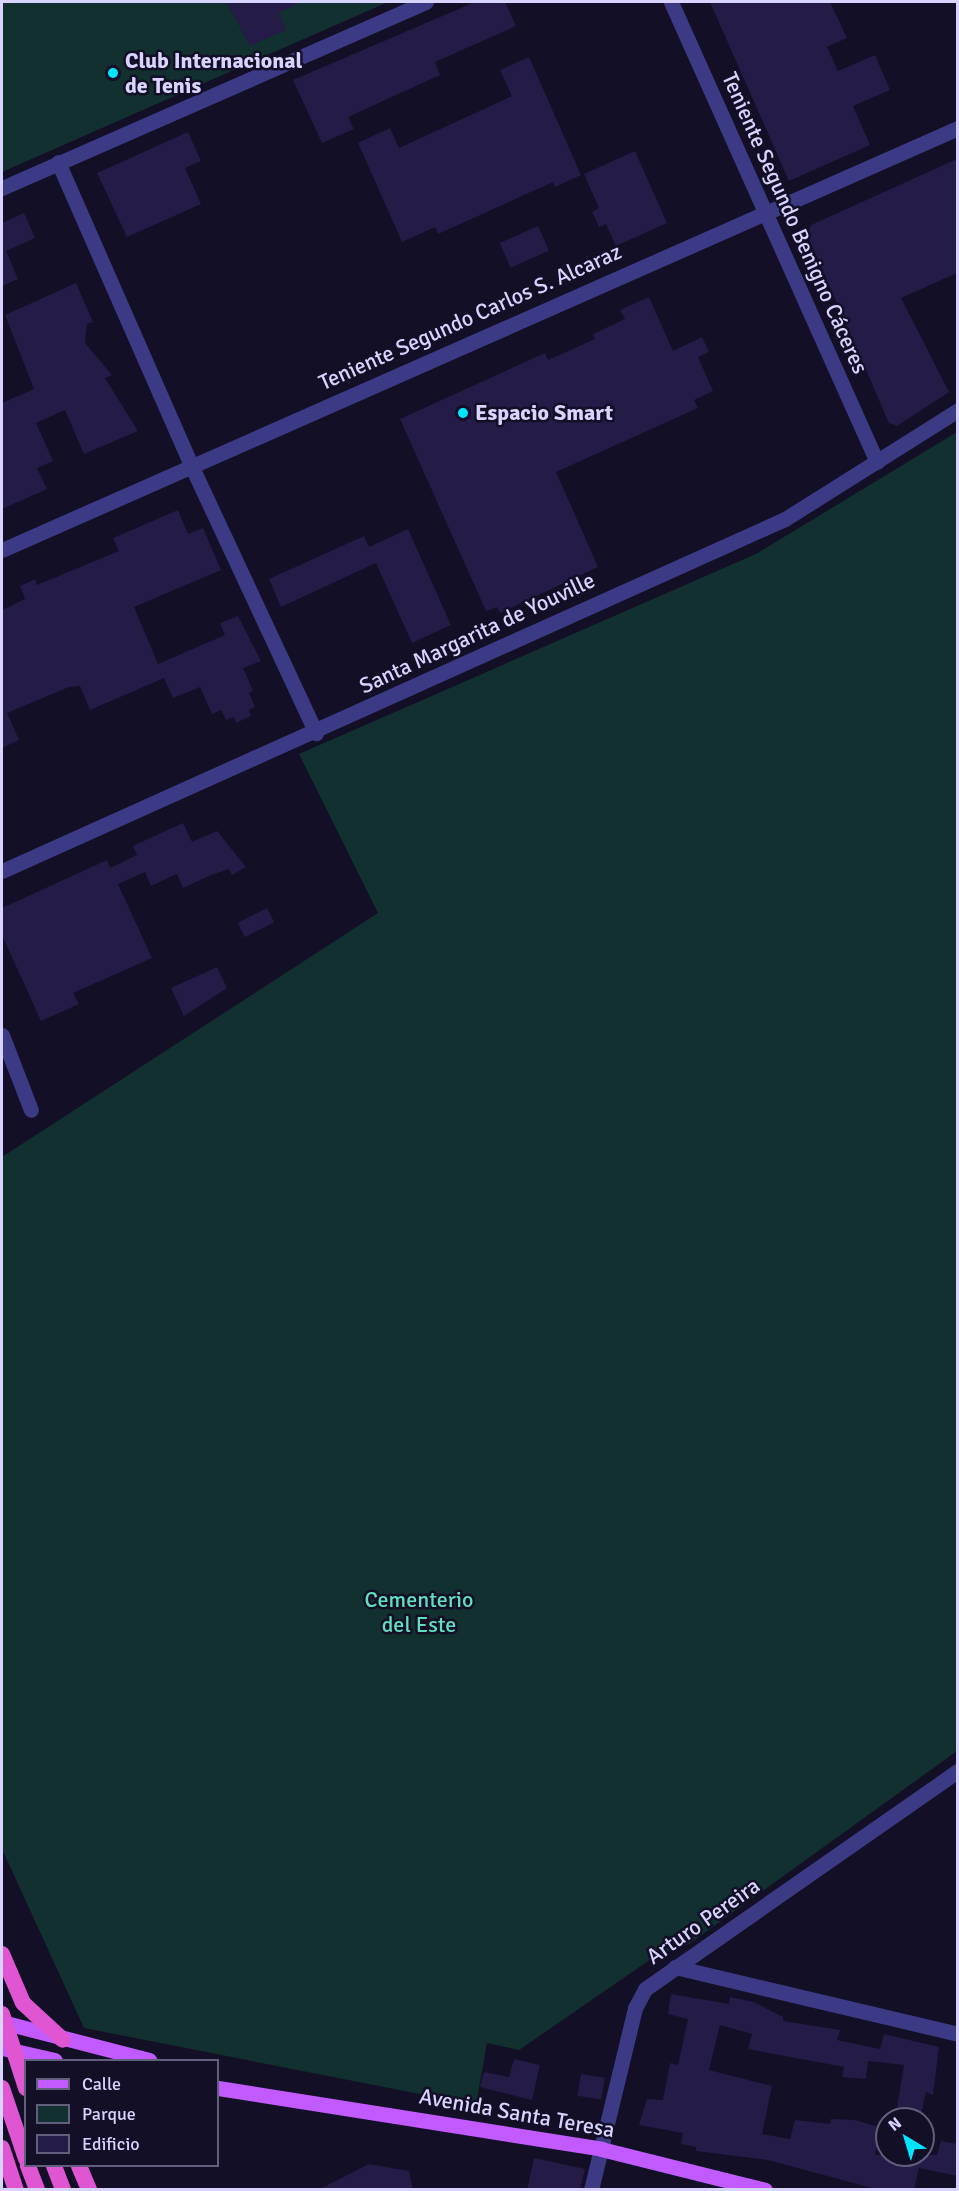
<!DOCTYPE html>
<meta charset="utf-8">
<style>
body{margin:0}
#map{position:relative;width:959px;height:2191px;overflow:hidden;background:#130f26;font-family:Signika,sans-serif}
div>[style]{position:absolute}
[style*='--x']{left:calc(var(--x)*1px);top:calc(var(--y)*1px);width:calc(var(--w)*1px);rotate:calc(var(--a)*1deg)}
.green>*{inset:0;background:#12302f}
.building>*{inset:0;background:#241b47;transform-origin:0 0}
.minor>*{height:15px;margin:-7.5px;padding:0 7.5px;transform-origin:7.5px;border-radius:7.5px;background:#3d3a85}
.tertiary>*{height:15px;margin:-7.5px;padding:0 7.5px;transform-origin:7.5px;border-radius:7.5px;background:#3d3a85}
.primary>*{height:15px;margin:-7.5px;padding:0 7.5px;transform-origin:7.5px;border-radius:7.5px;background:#c25bff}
.trunk>*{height:16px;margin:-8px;padding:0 8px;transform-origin:8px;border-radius:8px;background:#e055d1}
.trunk-bridge>*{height:16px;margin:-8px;padding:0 8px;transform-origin:8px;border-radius:8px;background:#e055d1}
.dots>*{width:16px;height:16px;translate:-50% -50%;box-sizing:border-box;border:3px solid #130f26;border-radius:50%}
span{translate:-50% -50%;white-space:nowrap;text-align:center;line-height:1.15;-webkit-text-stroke:5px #130f26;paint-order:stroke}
.poi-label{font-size:22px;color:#d9d4ff;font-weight:700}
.left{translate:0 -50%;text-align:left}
.street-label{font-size:22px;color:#d9d4ff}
.park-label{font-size:22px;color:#5fe0c0}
.frame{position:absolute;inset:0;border:3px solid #d9d4ff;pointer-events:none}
.legend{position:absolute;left:24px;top:2059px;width:195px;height:108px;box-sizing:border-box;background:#130f26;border:2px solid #625e7d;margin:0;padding:8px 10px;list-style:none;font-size:18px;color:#d9d4ff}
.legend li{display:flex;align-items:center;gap:12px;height:30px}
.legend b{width:30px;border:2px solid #625e7d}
.north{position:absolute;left:875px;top:2107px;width:60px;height:60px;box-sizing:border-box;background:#130f26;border:2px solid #625e7d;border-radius:50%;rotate:322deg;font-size:16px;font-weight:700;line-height:24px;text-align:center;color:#d9d4ff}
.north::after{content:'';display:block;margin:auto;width:21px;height:27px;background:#00e5ff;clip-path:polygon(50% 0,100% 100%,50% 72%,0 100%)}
</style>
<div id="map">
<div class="green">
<div style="clip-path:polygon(2px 2px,388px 2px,2px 172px)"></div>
<div style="clip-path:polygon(957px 432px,957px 1751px,689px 1944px,654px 1957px,519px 2050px,487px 2043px,476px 2105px,84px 2028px,2px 1849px,2px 1157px,378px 913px,299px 754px,756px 554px)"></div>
</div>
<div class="building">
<div style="clip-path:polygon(226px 2px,301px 2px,279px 13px,286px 30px,250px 46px)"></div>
<div style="clip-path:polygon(475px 2px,505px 2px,516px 26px,435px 62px,440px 75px,348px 117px,354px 129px,322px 143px,293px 80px)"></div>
<div style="clip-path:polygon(710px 2px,830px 2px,847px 38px,827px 47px,838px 71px,875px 55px,890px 90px,853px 106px,870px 145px,789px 181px)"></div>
<div style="clip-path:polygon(529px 57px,581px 175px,555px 187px,553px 182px,438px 234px,435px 227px,402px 242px,358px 143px,390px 128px,399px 148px,512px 96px,500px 70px)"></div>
<div style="clip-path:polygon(188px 132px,201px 161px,185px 168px,201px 204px,127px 237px,97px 173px)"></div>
<div style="clip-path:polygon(635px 151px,667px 223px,616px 246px,606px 224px,599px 227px,592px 212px,599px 208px,584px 174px)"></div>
<div style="clip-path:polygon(957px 159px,957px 273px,901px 298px,949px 392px,897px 426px,889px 423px,807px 234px,811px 225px)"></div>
<div style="clip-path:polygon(24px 213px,35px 238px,6px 251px,18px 279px,2px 286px,2px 223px)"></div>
<div style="left:538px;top:226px;width:27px;height:42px;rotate:66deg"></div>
<div style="clip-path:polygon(76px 283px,93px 322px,87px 324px,85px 343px,112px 375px,105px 378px,138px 431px,84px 454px,65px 410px,36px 423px,53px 461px,37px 468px,47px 489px,2px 509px,2px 403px,34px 389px,5px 315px)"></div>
<div style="clip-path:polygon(649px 297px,673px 351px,702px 337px,709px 352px,698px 357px,713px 391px,694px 400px,698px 408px,556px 472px,598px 567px,500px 613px,497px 607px,486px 611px,400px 419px,545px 353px,548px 360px,595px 339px,593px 334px,625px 319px,620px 310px)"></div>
<div style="clip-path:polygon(178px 510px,188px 534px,203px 528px,221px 570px,134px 607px,158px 664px,225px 635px,220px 623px,238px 616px,261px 661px,243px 668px,253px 691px,249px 693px,255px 707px,249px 710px,251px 716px,236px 723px,234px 717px,226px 720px,221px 710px,212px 714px,200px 687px,173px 698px,164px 678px,90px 710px,80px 686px,69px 687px,7px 713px,19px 740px,2px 748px,2px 610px,25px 599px,20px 586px,35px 579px,37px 585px,119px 551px,113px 538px)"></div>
<div style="clip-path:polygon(408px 529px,451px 625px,412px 643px,376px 563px,281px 607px,269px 579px,364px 536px,369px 547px)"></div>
<div style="clip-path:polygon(183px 823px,192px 842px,217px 831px,246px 867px,232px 875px,229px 869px,211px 875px,183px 888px,177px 874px,151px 886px,145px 872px,118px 884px,152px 958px,73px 993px,79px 1004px,41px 1021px,2px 935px,2px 908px,107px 860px,110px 868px,137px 855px,133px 846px)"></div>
<div style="left:267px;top:908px;width:16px;height:33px;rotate:63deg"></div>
<div style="clip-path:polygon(217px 967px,227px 988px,184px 1016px,171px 988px)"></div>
<div style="clip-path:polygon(671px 1994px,729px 2004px,730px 1997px,754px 2002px,783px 2017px,783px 2021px,840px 2030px,837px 2040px,880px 2049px,884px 2034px,939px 2047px,933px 2095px,926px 2092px,920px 2119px,896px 2114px,904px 2065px,868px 2061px,866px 2079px,842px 2077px,844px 2067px,748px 2049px,752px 2034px,720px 2025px,709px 2070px,772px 2086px,762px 2134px,790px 2139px,795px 2120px,830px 2124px,831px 2119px,855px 2120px,882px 2128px,875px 2155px,937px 2155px,941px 2141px,957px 2144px,957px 2176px,919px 2168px,914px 2190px,879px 2190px,768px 2160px,696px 2151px,696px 2147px,681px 2144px,683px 2133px,639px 2125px,647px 2099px,663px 2100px,670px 2063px,678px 2065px,688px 2019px,668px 2014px)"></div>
<div style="clip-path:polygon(514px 2059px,540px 2065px,532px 2100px,480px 2087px,484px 2072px,509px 2077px)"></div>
<div style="left:581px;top:2074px;width:24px;height:22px;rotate:9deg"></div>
<div style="clip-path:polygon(534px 2158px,585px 2169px,580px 2190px,527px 2190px)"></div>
<div style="clip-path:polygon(369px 2164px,409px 2171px,413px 2190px,318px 2190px)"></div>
</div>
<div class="minor">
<div style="--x:671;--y:2;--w:504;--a:65.88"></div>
<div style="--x:58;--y:162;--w:331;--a:66.3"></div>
<div style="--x:191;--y:465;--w:296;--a:65"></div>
<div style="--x:2;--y:188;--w:463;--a:-23.7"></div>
<div style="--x:2;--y:550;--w:1045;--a:-23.82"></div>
<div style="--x:2;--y:1035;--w:80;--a:68.9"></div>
<div style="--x:675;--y:1967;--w:291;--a:13.3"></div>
<div style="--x:591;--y:2190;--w:187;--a:-76.4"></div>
<div style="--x:635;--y:2008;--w:21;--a:-62"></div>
<div style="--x:645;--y:1989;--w:381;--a:-34.9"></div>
</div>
<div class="tertiary">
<div style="--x:2;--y:871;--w:858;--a:-24.21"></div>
<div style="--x:785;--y:519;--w:204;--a:-32.2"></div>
</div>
<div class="primary">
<div style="--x:2;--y:2022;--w:152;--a:14.5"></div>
<div style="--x:2;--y:2048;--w:54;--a:12.8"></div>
<div style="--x:218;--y:2088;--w:388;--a:9"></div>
<div style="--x:601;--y:2149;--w:169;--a:14"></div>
</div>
<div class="trunk">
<div style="--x:2;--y:1954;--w:53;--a:66.8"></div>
<div style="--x:23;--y:2003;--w:54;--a:42.8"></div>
<div style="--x:2;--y:2088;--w:75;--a:71.3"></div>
<div style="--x:2;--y:2148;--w:44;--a:71.6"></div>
<div style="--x:28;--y:2166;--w:26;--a:69"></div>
<div style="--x:54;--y:2166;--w:26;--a:69"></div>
<div style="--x:79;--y:2166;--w:26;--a:67"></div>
</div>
<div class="trunk-bridge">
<div style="--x:2;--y:2014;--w:78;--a:72"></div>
</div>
<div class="dots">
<div style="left:113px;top:73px;background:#00e5ff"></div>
<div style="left:463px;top:413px;background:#00e5ff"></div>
</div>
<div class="poi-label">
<span class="left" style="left:125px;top:73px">Club Internacional<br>de Tenis</span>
<span class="left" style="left:475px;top:413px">Espacio Smart</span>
</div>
<div class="street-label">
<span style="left:795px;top:223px;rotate:66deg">Teniente Segundo Benigno Cáceres</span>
<span style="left:470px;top:317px;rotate:-24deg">Teniente Segundo Carlos S. Alcaraz</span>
<span style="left:477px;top:633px;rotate:-25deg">Santa Margarita de Youville</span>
<span style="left:703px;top:1921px;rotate:-35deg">Arturo Pereira</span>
<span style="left:517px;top:2113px;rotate:10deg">Avenida Santa Teresa</span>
</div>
<div class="park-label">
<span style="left:419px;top:1612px">Cementerio<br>del Este</span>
</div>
<div class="frame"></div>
<ul class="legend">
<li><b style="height:8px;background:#c25bff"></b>Calle</li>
<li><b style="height:16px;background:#12302f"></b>Parque</li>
<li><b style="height:16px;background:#241b47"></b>Edificio</li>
</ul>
<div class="north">N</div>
</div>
